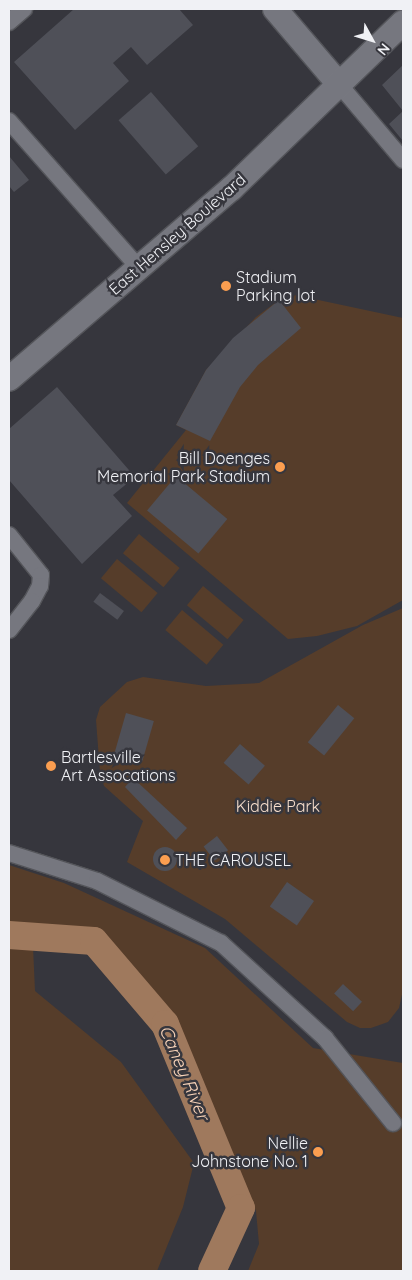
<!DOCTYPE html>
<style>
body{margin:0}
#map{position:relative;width:412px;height:1280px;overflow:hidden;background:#36363d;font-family:Quicksand,sans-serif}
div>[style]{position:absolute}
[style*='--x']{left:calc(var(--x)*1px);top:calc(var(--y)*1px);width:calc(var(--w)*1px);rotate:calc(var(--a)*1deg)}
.green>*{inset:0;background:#563d2a;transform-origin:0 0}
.river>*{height:28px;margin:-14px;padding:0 14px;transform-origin:14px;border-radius:14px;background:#9f795d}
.building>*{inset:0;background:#4f5058;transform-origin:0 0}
.round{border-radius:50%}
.roads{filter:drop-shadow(1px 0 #54555a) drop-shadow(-1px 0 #54555a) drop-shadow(0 1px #54555a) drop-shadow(0 -1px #54555a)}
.street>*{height:16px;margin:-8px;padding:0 8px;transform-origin:8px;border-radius:8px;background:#76777f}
.secondary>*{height:24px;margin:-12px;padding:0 12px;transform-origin:12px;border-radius:12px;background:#76777f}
.dots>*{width:14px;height:14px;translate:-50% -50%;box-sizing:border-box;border:2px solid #36363d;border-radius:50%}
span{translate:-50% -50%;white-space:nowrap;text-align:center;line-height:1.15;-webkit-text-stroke:5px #36363d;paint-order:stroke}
.street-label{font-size:16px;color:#f0f1f5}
.poi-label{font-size:16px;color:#f0f1f5}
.left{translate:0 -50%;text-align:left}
.right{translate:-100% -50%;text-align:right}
.park-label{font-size:16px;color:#f7decc}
.water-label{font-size:18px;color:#f8d3b8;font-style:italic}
.frame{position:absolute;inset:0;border:10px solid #f0f1f5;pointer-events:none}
.north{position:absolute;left:347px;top:15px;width:50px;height:50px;-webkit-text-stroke:4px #36363d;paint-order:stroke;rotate:129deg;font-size:14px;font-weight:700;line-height:20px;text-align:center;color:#f0f1f5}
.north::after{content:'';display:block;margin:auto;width:18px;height:22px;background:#f0f1f5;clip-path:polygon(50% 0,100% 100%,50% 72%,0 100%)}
</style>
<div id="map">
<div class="green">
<div style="clip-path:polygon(295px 295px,403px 318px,403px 600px,357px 626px,317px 636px,288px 639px,127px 503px,186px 430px,176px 425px,206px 370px,256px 317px,279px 300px,286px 307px)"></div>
<div style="left:139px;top:534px;width:53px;height:25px;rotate:40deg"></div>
<div style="left:117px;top:559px;width:53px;height:25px;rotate:40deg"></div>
<div style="left:203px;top:586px;width:53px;height:25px;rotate:40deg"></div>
<div style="clip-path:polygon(403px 608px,403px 990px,399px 1008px,388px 1022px,371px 1028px,360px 1028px,347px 1022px,225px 919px,127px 862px,143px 821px,104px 786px,100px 772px,96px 720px,100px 707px,127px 682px,143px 677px,206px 686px,259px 683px,363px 625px)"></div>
<div style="left:182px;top:610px;width:54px;height:26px;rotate:40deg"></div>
<div style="clip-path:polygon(9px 865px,64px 883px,205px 948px,313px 1048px,403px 1063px,403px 1271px,248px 1271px,259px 1244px,256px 1211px,171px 1011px,96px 928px,32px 924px,35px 991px,121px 1062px,194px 1163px,183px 1207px,157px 1271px,9px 1271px)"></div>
</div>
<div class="river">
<div style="--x:9;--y:935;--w:85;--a:4"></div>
<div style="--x:94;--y:941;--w:109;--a:49.5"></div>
<div style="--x:165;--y:1024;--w:199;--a:67.6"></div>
<div style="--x:241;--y:1208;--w:69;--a:114.7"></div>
</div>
<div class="building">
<div style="clip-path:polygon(74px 9px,179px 9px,193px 25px,147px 65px,131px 47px,113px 63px,129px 81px,75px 130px,14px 62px)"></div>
<div style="clip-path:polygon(403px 65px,403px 141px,389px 124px,403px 111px,382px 85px)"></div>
<div style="left:151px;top:92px;width:72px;height:43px;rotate:49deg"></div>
<div style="clip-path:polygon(9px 156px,29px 180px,14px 192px,9px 186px)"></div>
<div style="clip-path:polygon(279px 300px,301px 328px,258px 365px,240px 387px,210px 441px,176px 425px,206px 370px,233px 338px)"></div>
<div style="clip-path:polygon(57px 387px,135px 477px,113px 495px,132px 516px,82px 564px,9px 480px,9px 429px)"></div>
<div style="left:176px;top:476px;width:67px;height:45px;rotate:40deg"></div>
<div style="left:100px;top:593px;width:30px;height:11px;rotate:37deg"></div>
<div style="left:338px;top:705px;width:21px;height:48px;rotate:39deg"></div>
<div style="left:126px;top:713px;width:29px;height:43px;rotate:16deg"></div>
<div style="left:240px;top:744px;width:33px;height:25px;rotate:41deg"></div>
<div style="clip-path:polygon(133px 778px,187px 828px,176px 840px,125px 787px)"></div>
<div style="left:217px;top:836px;width:18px;height:17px;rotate:52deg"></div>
<div class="round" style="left:153px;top:847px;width:24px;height:24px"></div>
<div style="left:287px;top:882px;width:33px;height:30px;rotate:35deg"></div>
<div style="left:343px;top:984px;width:26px;height:13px;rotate:43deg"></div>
</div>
<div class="roads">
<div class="street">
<div style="--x:9;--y:22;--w:20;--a:-41"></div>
<div style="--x:338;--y:83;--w:101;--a:49.8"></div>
<div style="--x:9;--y:121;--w:195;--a:48.5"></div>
<div style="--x:9;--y:535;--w:51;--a:51.3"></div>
<div style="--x:41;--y:575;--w:11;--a:95"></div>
<div style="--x:40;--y:586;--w:17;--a:118"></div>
<div style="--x:32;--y:601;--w:37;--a:128"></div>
<div style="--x:9;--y:853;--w:92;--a:17.7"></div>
<div style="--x:97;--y:881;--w:139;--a:26.6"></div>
<div style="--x:221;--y:943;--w:141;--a:42.4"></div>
<div style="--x:325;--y:1038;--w:109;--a:51.3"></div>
</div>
<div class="secondary">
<div style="--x:275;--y:9;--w:97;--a:49.6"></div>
<div style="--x:9;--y:379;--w:294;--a:-40.6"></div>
<div style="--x:232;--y:188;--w:238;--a:-44.1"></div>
</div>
</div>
<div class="dots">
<div style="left:226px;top:286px;background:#fb9e50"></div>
<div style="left:280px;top:467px;background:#fb9e50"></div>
<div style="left:51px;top:766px;background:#fb9e50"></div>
<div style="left:165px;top:860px;background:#fb9e50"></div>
<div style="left:318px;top:1152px;background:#fb9e50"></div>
</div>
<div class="street-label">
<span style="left:177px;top:234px;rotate:-41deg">East Hensley Boulevard</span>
</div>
<div class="poi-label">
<span class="left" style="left:236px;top:286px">Stadium<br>Parking lot</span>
<span class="right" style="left:270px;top:467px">Bill Doenges<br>Memorial Park Stadium</span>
<span class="left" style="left:61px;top:766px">Bartlesville<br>Art Assocations</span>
<span class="left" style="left:175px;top:860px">THE CAROUSEL</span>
<span class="right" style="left:308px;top:1152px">Nellie<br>Johnstone No. 1</span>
</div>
<div class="park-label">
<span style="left:278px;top:806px">Kiddie Park</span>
</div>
<div class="water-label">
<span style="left:184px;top:1073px;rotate:67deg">Caney River</span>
</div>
<div class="frame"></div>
<div class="north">N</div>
</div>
